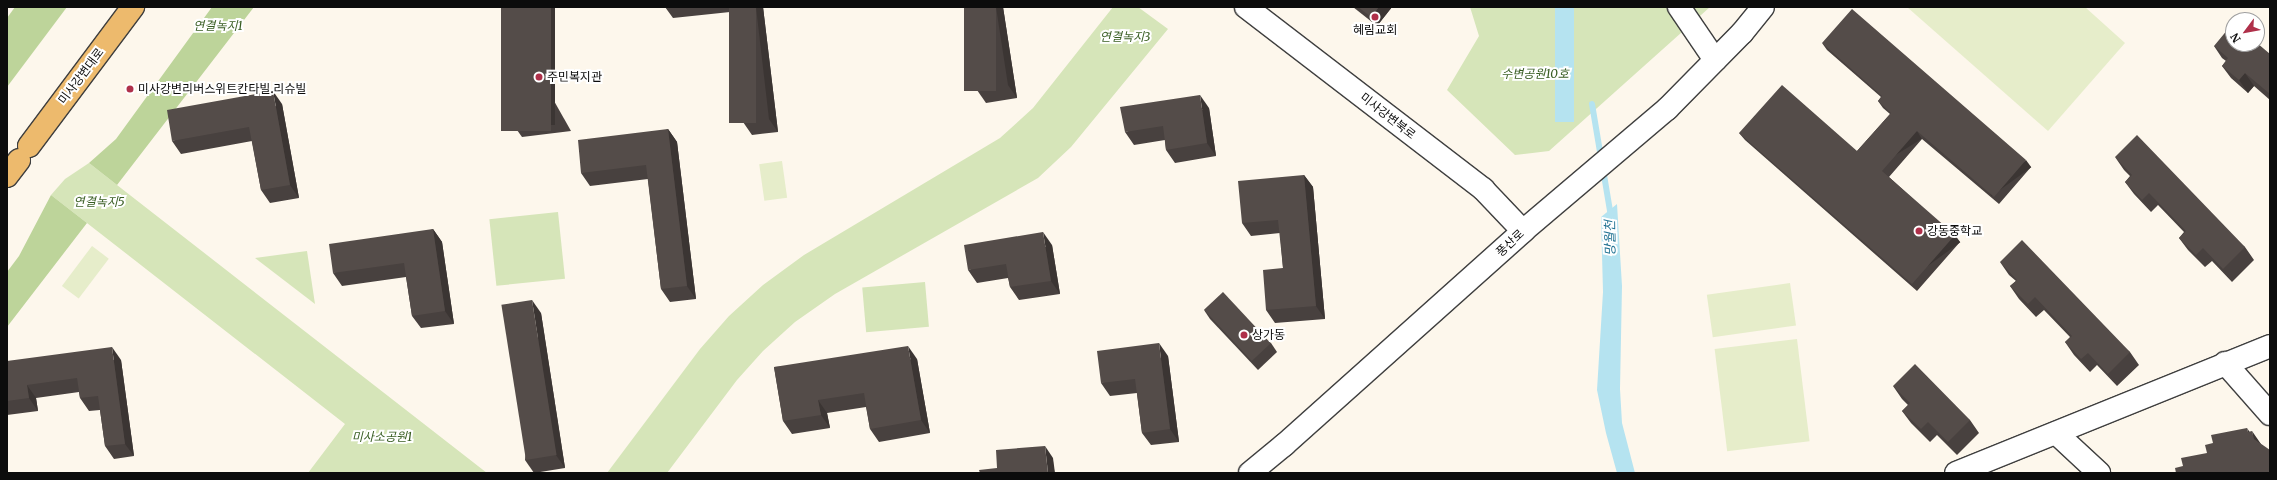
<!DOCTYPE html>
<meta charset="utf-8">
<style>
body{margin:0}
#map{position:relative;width:2277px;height:480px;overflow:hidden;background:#fdf7ec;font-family:Merriweather,"Noto Sans KR",serif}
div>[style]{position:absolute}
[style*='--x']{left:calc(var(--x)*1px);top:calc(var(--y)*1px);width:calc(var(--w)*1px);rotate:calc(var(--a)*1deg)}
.green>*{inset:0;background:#d6e5b9;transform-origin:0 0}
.forest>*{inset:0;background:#bdd49a}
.pitch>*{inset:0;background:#e6edca;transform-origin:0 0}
.water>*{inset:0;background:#b5e3f0;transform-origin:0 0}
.stream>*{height:6px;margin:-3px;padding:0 3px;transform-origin:3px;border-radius:3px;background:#b5e3f0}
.roads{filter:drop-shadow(1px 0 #3f3f3f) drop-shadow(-1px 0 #3f3f3f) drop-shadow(0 1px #3f3f3f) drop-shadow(0 -1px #3f3f3f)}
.minor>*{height:22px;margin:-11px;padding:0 11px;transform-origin:11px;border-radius:11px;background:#fff}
.major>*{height:22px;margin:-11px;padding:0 11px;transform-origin:11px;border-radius:11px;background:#edba6d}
.wall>*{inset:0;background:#48413f}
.shaded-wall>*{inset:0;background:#3b3533;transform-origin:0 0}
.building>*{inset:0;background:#544c49;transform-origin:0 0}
.dots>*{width:11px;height:11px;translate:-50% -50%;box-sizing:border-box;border:2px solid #fff;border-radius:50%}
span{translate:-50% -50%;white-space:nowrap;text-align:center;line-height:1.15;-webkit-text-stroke:4px #fff;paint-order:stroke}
.park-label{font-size:12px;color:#385d22;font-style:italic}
.poi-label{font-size:12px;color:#0c0c0c}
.left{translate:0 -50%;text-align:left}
.street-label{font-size:12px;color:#0c0c0c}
.water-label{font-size:13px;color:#207292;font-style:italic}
.frame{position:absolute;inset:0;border:8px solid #0c0c0c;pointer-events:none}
.north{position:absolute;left:2225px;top:12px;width:40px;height:40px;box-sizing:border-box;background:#fff;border:1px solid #9e9e9e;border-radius:50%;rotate:238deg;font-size:11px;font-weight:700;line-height:16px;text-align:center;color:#0c0c0c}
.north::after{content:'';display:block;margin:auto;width:14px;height:18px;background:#af304a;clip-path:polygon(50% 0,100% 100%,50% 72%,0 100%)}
</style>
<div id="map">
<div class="green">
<div style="clip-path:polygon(1113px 7px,1138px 7px,1168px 29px,1071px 147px,1038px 178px,835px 294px,795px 322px,763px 351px,737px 380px,667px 473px,607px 473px,700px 349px,729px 316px,763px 285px,804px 255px,1000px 138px,1033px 108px)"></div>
<div style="clip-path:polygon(1470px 7px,1710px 7px,1549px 151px,1515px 155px,1447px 90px,1479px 36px)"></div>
<div style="clip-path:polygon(89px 163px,117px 185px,487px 473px,308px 473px,345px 424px,51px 195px,65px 179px)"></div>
<div style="left:558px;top:212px;width:67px;height:69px;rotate:84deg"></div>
<div style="clip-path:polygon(307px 251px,315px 304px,255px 258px)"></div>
<div style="left:925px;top:282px;width:45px;height:63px;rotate:85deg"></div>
</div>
<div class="forest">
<div style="clip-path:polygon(15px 7px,67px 7px,7px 87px,7px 18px)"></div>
<div style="clip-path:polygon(212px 7px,254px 7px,117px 185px,89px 163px,116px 139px)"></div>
<div style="clip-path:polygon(51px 195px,87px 223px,7px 327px,7px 272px,19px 256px)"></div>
</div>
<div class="pitch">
<div style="clip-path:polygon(1907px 7px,2085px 7px,2125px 43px,2048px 131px)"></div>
<div style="left:782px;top:161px;width:37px;height:23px;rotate:82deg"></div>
<div style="left:92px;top:246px;width:21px;height:50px;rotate:37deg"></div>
<div style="left:1790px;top:283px;width:43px;height:84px;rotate:82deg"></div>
<div style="left:1797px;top:339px;width:103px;height:83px;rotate:83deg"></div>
</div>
<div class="water">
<div style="left:1555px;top:7px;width:19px;height:115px"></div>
<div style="clip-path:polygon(1617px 204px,1622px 286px,1620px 389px,1622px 423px,1635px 473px,1617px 473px,1606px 433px,1597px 390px,1603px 292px,1601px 217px)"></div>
</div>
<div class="stream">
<div style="--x:1592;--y:104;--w:55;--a:80.5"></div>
<div style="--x:1603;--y:169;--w:49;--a:80.5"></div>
</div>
<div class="roads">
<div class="minor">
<div style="--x:1246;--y:7;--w:299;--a:37.5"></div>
<div style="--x:1483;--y:189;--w:58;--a:46.4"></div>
<div style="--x:1679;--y:7;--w:64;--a:55.8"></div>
<div style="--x:2225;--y:363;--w:68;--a:48.6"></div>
<div style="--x:2056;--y:433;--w:59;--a:42.9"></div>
<div style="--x:1250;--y:473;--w:44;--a:-39.5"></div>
<div style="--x:1284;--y:445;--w:321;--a:-41.8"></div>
<div style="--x:1523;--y:231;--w:189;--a:-40.3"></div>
<div style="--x:1667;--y:109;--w:107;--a:-45.4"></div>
<div style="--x:1742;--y:33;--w:33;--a:-51"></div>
<div style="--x:1956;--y:473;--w:339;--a:-22"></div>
</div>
<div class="major">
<div style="--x:29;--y:146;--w:174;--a:-53.2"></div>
<div style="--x:7;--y:176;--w:20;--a:-53"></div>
</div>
</div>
<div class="wall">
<div style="clip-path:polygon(501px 7px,571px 131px,522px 137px,517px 130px)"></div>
<div style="clip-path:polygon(665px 7px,763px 7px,778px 132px,752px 135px,743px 122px,730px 12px,673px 18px)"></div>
<div style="clip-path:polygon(964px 7px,1003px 7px,1017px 98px,986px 103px,977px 90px)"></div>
<div style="clip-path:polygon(1353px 7px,1392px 7px,1377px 26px)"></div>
<div style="clip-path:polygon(1822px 43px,2031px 167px,1999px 204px,1922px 139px,1889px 177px,1960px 242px,1917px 291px,1745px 140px,1739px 133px,1857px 151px,1890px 114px,1883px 108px,1878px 101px,1881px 97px,1827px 50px)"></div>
<div style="clip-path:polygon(2214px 46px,2270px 54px,2270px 100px,2254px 86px,2248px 93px,2231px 78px,2222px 66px,2226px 61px,2222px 58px)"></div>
<div style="clip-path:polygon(282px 104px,299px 198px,270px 203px,261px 190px,252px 141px,181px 154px,172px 141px)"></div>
<div style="clip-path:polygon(1209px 108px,1216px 156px,1175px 163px,1166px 150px,1165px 140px,1134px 145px,1125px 132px)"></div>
<div style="clip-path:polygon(668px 129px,677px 142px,696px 299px,670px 302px,661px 289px,648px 179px,590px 186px,581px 173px)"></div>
<div style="clip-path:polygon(2115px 157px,2245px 247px,2254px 260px,2232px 282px,2212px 261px,2205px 267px,2188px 250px,2179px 238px,2184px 232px,2158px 205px,2151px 212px,2134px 194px,2125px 182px,2130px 176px,2124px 170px)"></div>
<div style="clip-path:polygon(1304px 175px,1313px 187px,1325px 319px,1275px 323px,1266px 310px,1283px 268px,1280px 233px,1251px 236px,1242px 223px)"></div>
<div style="clip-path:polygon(433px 229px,442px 242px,454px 324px,421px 328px,412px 316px,406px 277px,342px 286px,333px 273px)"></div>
<div style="clip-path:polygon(1052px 245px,1060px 294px,1019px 300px,1010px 287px,1008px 278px,977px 283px,968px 270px)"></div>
<div style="clip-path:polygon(2000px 262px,2130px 352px,2139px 365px,2117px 386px,2097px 365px,2090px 372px,2074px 355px,2065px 342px,2070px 337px,2044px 310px,2036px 317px,2019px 299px,2010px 286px,2016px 281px,2009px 275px)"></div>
<div style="clip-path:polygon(1204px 310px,1271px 343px,1277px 352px,1258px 370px,1210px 319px)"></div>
<div style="clip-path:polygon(541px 313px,565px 468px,534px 473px,525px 460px)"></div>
<div style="clip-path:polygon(1168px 356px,1179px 442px,1151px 445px,1142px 433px,1137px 393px,1110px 396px,1101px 383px)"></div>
<div style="clip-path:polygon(917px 359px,930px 433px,879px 442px,870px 429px,866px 407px,827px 413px,830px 428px,792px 434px,783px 421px,774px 367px)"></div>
<div style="clip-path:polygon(121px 360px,134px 456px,114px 459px,105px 446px,100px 410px,89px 411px,80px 398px,79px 392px,36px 398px,38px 411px,7px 415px,7px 361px)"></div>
<div style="clip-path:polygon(1893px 386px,1970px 420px,1979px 433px,1957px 455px,1937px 435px,1930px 442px,1911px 423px,1902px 411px,1908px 405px,1902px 399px)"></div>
</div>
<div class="shaded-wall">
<div style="left:551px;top:7px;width:4px;height:118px"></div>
<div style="clip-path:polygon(756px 7px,763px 7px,778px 132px,769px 119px)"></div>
<div style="clip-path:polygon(996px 7px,1003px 7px,1017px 98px,1008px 85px)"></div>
<div style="clip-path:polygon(1379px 7px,1392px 7px,1377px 26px,1371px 17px)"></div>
<div style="clip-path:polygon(2245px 73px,2254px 86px,2248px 93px,2239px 80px)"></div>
<div style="clip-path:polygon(273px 91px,282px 104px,299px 198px,290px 185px)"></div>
<div style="clip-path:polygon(1200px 95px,1209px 108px,1216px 156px,1207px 143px)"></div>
<div style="clip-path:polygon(668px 129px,677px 142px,696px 299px,687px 286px)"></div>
<div style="left:1917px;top:131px;width:9px;height:53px;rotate:58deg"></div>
<div style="left:2026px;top:160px;width:9px;height:49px;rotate:54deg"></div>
<div style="clip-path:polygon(1304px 175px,1313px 187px,1325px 319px,1316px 306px)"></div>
<div style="clip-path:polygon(433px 229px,442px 242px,454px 324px,445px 311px)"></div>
<div style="clip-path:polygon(1043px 232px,1052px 245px,1060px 294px,1051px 281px)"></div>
<div style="left:1955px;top:235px;width:9px;height:65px;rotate:54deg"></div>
<div style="clip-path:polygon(532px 300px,541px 313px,565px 468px,556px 455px)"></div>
<div style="clip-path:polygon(1159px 343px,1168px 356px,1179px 442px,1170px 429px)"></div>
<div style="clip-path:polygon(908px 346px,917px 359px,930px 433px,921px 420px)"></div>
<div style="clip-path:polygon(112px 347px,121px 360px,134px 456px,125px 444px)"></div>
<div style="clip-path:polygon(27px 385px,36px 398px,38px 411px,29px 398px)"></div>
<div style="clip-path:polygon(818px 400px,827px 413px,830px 428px,821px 415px)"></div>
<div style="clip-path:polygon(2247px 428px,2253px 437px,2252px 431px,2261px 444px,2263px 452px,2248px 432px)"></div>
<div style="clip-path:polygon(1045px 446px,1053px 458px,1055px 473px,1048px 473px)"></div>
</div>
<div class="building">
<div style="left:501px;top:7px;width:50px;height:124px"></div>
<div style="left:729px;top:7px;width:27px;height:116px"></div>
<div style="left:964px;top:7px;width:32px;height:84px"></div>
<div style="clip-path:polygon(1358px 7px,1379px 7px,1371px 17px)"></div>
<div style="clip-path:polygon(1852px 9px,2026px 160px,1994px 197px,1917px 131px,1882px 171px,1955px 235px,1912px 284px,1739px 133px,1782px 85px,1857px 151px,1891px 113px,1878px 101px,1882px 96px,1822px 43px)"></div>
<div style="clip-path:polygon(2233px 23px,2233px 44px,2257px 44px,2257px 43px,2270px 54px,2270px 94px,2245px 73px,2239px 80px,2222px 66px,2228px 58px,2214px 46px)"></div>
<div style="clip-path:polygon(273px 91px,290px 185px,261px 190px,249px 127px,172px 141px,167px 110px)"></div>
<div style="clip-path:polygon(1200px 95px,1207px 143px,1166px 150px,1163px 126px,1125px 132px,1120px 107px)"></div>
<div style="clip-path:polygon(668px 129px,687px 286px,661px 289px,646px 165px,581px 173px,578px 140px)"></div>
<div style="clip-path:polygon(2137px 135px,2245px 247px,2223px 269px,2203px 248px,2196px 255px,2179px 238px,2186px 231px,2149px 193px,2142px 200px,2125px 182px,2132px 175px,2115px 157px)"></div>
<div style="clip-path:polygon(1304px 175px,1316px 306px,1266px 310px,1263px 270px,1283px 268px,1278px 220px,1242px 223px,1238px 181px)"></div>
<div style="clip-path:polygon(433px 229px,445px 311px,412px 316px,404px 263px,333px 273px,329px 244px)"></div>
<div style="clip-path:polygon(1043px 232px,1051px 281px,1010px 287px,1006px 264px,968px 270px,964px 245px)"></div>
<div style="clip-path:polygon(2022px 240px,2130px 352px,2108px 374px,2088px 353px,2081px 359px,2065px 342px,2072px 336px,2035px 297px,2028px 304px,2010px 286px,2017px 280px,2000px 262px)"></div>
<div style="left:1223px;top:292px;width:70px;height:26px;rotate:47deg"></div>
<div style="left:532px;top:300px;width:157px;height:31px;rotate:81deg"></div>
<div style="clip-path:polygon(1159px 343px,1170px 429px,1142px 433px,1135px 379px,1101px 383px,1097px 351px)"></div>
<div style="clip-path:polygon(908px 346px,921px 420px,870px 429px,864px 393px,818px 400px,821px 415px,783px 421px,774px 367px)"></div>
<div style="clip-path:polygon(112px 347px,125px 444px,105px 446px,98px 396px,80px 398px,77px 378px,27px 385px,29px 398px,7px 401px,7px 361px)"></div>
<div style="clip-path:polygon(1915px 364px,1970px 420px,1948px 442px,1928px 422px,1921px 429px,1902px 411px,1910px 403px,1893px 386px)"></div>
<div style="clip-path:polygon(2247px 428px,2248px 432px,2252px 431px,2254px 439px,2270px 450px,2270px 473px,2176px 473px,2175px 468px,2183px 466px,2181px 458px,2207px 453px,2205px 445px,2213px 443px,2211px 435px)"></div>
<div style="clip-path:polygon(1045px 446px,1048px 473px,980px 473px,979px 470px,997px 468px,996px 450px)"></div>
</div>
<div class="dots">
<div style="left:1375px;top:17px;background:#af304a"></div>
<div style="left:539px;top:77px;background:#af304a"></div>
<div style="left:130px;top:89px;background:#af304a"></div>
<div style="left:1919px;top:231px;background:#af304a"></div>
<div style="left:1244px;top:335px;background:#af304a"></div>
</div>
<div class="park-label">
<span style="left:218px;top:26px">연결녹지1</span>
<span style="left:1125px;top:37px">연결녹지3</span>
<span style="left:1535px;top:74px">수변공원10호</span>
<span style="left:99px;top:202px">연결녹지5</span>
<span style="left:382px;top:437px">미사소공원1</span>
</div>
<div class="poi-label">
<span style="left:1375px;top:30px">혜림교회</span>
<span class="left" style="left:547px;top:77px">주민복지관</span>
<span class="left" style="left:138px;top:89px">미사강변리버스위트칸타빌.리슈빌</span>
<span class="left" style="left:1927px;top:231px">강동중학교</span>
<span class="left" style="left:1252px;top:335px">상가동</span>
</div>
<div class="street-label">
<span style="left:81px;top:76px;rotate:-53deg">미사강변대로</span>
<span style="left:1388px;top:116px;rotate:38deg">미사강변북로</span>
<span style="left:1510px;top:243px;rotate:-43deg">풍산로</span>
</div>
<div class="water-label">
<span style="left:1611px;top:238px;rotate:-91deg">망월천</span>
</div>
<div class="frame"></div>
<div class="north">N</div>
</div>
